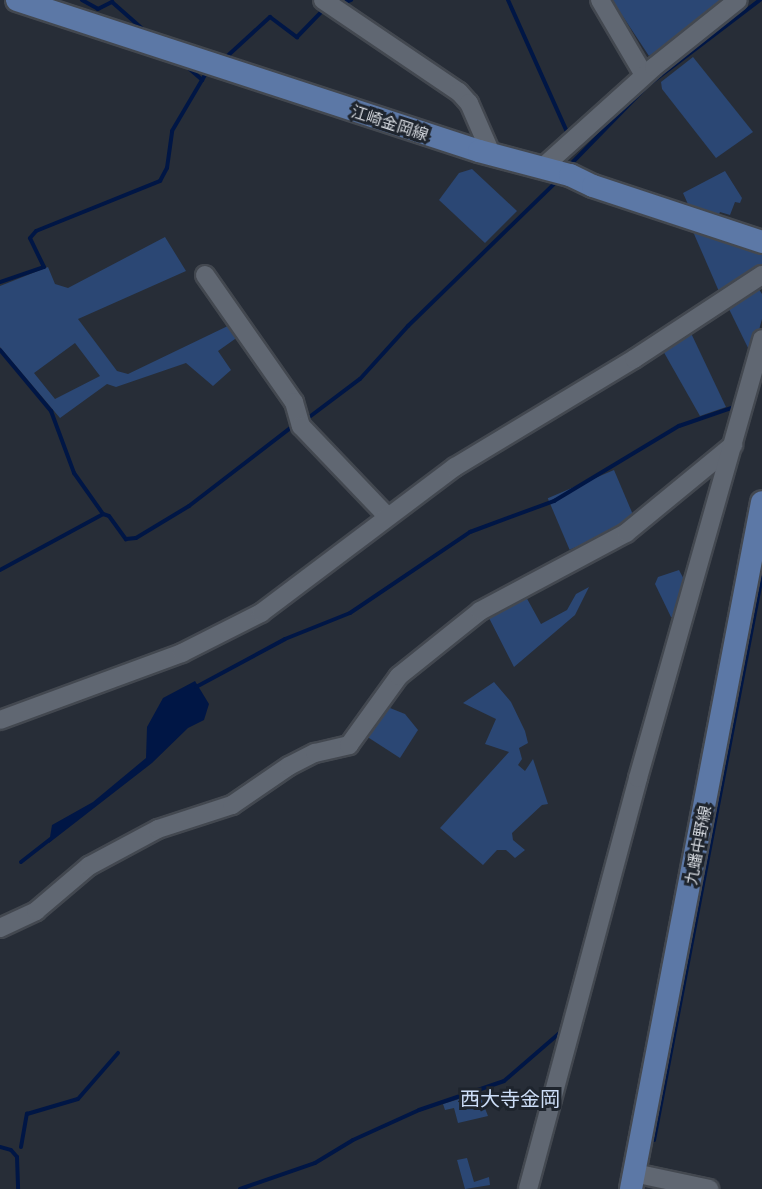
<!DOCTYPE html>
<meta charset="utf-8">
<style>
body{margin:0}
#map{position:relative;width:762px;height:1189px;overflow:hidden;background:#272d37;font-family:Literata,"Noto Sans JP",serif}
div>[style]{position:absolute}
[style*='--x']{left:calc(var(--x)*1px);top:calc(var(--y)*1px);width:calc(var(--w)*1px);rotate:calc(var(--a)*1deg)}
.green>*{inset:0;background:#2b4774;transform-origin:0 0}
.water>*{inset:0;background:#001645}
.stream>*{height:4px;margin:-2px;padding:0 2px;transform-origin:2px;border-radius:2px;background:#001645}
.roads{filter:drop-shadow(2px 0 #434850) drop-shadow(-2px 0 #434850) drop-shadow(0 2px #434850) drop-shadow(0 -2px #434850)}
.minor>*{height:18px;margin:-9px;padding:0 9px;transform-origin:9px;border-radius:9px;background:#606772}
.major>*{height:22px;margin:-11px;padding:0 11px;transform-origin:11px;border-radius:11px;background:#5c78a6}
span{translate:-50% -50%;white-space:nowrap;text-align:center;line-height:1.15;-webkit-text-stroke:6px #1e242d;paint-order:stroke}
.street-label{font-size:16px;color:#d4d8de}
.quarter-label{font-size:20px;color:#cddef8}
</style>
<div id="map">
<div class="green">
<div style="clip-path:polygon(612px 0,724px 0,721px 7px,649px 56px)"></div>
<div style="clip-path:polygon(693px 57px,753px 132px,716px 158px,662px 89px,661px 82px)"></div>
<div style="clip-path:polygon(472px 169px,517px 211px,485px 243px,439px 200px,459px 173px)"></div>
<div style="clip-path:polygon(725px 171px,742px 198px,740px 203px,735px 202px,730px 215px,720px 212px,716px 221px,691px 211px,683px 193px)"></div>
<div style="clip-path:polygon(691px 227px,762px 249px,762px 267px,721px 296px)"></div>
<div style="clip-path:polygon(evenodd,165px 237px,186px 271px,78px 319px,117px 371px,128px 374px,234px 323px,242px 334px,218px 351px,231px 370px,213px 386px,186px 363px,116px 387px,107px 384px,60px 418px,0 347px,0 286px,48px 267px,55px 284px,68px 288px,165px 237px,75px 343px,100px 376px,55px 399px,34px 373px,75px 343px)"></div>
<div style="clip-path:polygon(758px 288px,762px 294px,762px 319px,752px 356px,728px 307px)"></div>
<div style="clip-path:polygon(690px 331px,726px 407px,700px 416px,662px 349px)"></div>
<div style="left:614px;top:470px;width:56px;height:72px;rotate:67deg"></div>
<div style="clip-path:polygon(679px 570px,689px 589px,678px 619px,671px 617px,655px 584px,658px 577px)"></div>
<div style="clip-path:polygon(589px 587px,575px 615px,514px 667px,488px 616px,525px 595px,541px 624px,567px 610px,576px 594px)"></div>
<div style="clip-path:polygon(494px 682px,511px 702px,525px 731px,528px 743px,519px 748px,522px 759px,518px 765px,525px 771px,533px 759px,548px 804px,542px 805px,512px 833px,513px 840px,525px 850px,515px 858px,506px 850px,497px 850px,483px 865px,440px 828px,509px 752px,485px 744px,496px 719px,463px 703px)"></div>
<div style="clip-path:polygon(385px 706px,405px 714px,418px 730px,400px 758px,366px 736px)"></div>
<div style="clip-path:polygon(479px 1093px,488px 1116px,458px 1123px,454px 1108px,445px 1110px,443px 1104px)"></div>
<div style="clip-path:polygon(467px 1158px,474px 1182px,489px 1177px,490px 1185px,465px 1189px,457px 1160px)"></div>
</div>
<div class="water">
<div style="clip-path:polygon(195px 681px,209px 704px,204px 720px,188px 728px,152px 763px,49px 843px,52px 825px,93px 802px,146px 758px,147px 727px,163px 698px)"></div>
</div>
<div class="stream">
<div style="--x:82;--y:0;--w:18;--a:29"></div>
<div style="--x:98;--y:9;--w:16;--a:-27"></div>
<div style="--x:112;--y:2;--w:45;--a:41.4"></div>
<div style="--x:508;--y:0;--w:145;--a:65.9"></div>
<div style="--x:341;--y:4;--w:11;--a:-22"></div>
<div style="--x:223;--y:60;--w:64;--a:-42.5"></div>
<div style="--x:270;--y:17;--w:34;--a:37"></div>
<div style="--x:297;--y:37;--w:42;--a:-46"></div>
<div style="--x:185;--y:65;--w:23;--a:41"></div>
<div style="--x:569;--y:166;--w:112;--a:-45.7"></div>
<div style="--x:647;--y:86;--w:142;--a:-37.3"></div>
<div style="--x:0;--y:282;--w:46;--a:-18.8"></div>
<div style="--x:44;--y:267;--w:32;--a:-116"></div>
<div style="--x:30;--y:238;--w:9;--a:-49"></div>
<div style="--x:36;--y:231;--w:134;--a:-22"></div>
<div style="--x:160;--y:181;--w:15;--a:-62"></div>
<div style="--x:167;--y:168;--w:37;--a:-82"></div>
<div style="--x:172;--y:131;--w:65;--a:-59.5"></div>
<div style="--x:0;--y:350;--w:80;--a:50.1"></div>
<div style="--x:51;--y:411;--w:66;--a:69.6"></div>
<div style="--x:74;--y:473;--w:50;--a:54.7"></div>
<div style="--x:304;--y:421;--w:70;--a:-36.9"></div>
<div style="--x:360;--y:379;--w:72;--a:-47.8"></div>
<div style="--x:408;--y:326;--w:211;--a:-44.2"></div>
<div style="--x:0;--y:570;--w:117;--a:-28.5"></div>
<div style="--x:103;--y:514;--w:6;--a:18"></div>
<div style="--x:109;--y:516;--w:29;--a:54"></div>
<div style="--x:126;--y:539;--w:10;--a:-6"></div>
<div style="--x:136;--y:538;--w:62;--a:-31.1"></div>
<div style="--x:189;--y:506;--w:133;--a:-37.6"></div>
<div style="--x:196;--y:687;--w:101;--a:-28.3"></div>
<div style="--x:285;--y:639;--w:70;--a:-21.8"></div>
<div style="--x:350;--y:613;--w:145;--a:-34"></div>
<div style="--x:470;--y:532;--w:90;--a:-20.3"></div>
<div style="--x:554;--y:501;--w:146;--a:-31"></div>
<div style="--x:679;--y:426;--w:61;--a:-19"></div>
<div style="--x:21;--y:862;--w:37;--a:-38"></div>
<div style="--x:654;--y:1140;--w:574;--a:-79.16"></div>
<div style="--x:0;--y:1147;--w:11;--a:15"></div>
<div style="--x:11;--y:1150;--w:9;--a:49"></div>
<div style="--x:17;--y:1157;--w:32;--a:88"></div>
<div style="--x:21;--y:1147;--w:34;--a:-80"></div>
<div style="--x:27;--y:1114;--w:53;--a:-16.4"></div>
<div style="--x:78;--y:1099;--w:61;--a:-49"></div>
<div style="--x:240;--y:1189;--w:79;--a:-19.1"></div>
<div style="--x:315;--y:1163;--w:44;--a:-31.2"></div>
<div style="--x:353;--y:1140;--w:72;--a:-24.4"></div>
<div style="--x:419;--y:1110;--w:90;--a:-18.8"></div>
<div style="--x:504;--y:1081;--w:78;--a:-40.8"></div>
</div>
<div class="roads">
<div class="minor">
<div style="--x:323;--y:0;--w:164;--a:34.1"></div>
<div style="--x:459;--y:92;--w:15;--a:48"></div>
<div style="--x:469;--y:103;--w:52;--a:66.4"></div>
<div style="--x:600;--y:0;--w:87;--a:59.6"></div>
<div style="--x:543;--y:167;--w:149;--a:-42"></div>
<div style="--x:654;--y:67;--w:107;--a:-38.6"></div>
<div style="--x:205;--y:275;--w:155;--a:55"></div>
<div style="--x:294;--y:402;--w:25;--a:74"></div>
<div style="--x:301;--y:426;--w:124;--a:46.3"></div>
<div style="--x:0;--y:720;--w:194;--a:-20.2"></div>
<div style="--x:182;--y:653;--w:89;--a:-26.9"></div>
<div style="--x:261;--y:613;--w:243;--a:-37"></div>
<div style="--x:455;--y:467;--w:209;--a:-31.1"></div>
<div style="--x:634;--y:359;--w:153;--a:-33.3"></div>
<div style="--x:0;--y:928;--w:40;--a:-25"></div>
<div style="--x:36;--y:911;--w:70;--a:-40.3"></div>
<div style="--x:89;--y:866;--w:78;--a:-28.2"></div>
<div style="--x:158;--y:829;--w:78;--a:-18"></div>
<div style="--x:232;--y:805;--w:69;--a:-34.4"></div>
<div style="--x:289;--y:766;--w:29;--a:-27"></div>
<div style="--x:315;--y:753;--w:35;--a:-13"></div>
<div style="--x:349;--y:745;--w:85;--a:-54.1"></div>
<div style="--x:399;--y:676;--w:104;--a:-38.7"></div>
<div style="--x:480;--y:611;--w:166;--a:-28.1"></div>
<div style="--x:626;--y:533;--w:139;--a:-39.4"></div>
<div style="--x:634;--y:1173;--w:77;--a:12"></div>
<div style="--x:528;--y:1189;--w:425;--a:-75"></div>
<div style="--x:638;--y:778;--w:456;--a:-74.2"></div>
</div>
<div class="major">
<div style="--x:17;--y:0;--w:486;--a:18.1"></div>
<div style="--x:479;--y:151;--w:94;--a:14.8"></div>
<div style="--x:570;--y:175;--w:25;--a:26"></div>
<div style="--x:593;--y:186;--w:178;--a:18.3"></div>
<div style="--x:631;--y:1189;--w:699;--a:-79.2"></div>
</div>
</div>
<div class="street-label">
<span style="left:390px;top:122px;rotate:18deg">江崎金岡線</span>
<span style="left:697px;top:845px;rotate:-79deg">九蟠中野線</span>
</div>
<div class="quarter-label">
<span style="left:510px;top:1097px">西大寺金岡</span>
</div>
</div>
